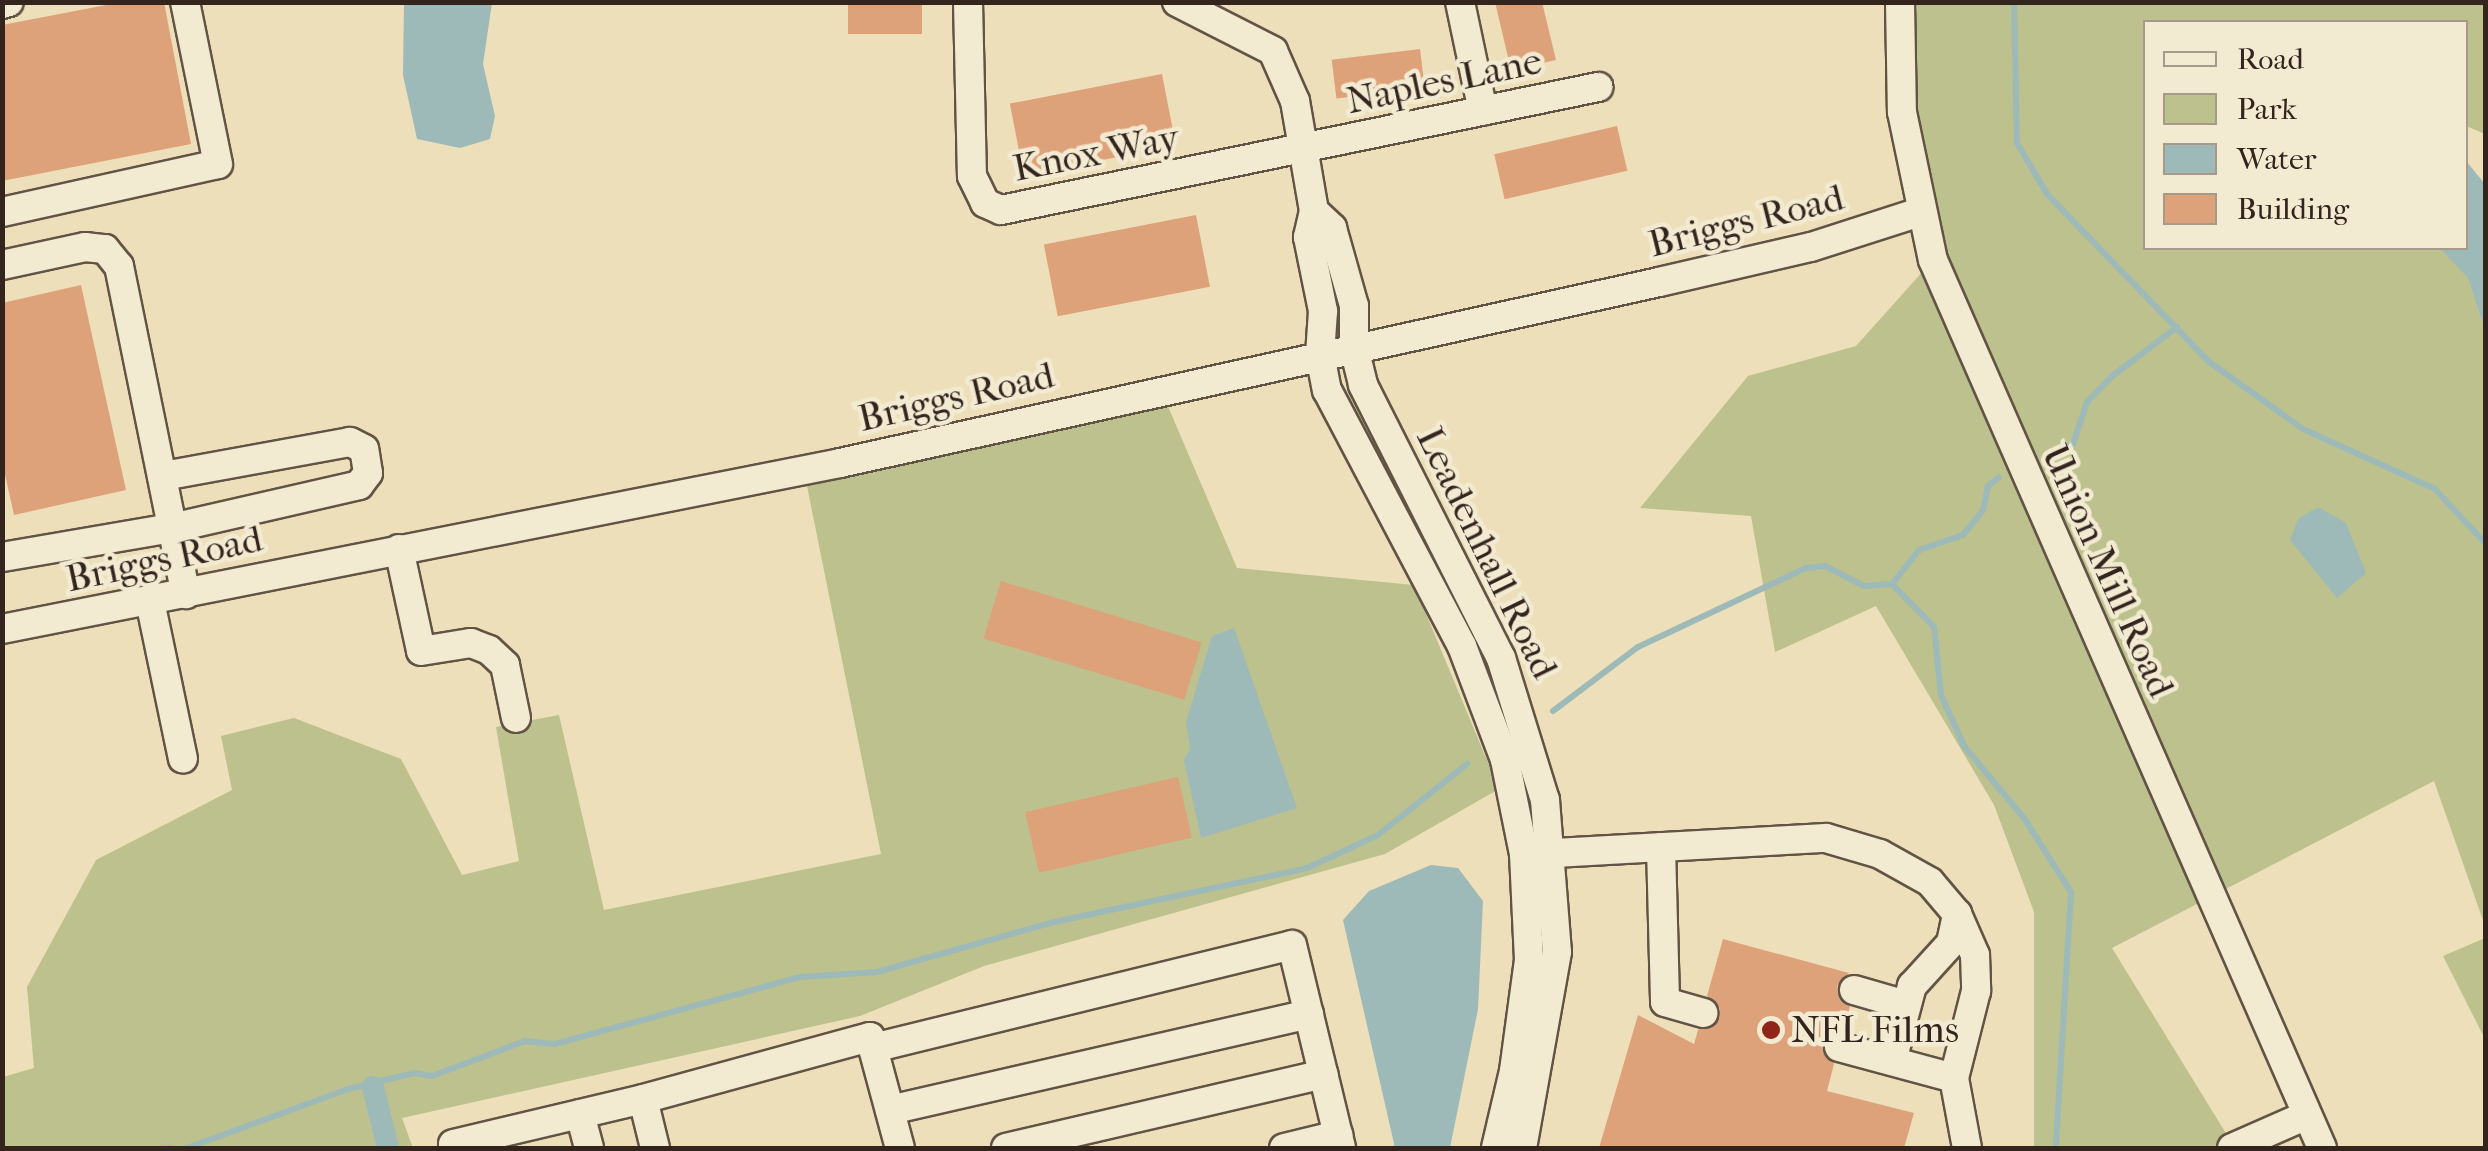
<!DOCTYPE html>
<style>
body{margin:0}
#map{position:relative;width:2488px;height:1151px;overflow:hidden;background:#eddfba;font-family:"IM FELL French Canon",serif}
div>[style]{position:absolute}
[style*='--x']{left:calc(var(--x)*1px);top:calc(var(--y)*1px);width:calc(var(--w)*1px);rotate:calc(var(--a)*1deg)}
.green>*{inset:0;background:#bcc18d}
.water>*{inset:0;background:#9dbab9}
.stream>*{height:6px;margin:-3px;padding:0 3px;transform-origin:3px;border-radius:3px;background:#9dbab9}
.canal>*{height:22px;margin:-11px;padding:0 11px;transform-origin:11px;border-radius:11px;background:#9dbab9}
.building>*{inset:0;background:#dea27b;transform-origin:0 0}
.roads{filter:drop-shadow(2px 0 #625445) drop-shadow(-2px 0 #625445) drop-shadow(0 2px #625445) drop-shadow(0 -2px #625445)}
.minor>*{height:28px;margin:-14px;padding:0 14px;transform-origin:14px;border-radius:14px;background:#f3ead2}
.dots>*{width:28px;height:28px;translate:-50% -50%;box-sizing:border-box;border:5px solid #f3ead2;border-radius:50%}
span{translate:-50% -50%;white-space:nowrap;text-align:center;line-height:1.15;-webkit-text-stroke:9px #f3ead2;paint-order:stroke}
.street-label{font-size:38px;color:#33251e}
.poi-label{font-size:38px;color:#33251e}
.left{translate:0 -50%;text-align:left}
.frame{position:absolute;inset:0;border:5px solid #33251e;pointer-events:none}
.legend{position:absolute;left:2143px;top:20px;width:325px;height:230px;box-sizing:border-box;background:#f3ead2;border:2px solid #a69b8a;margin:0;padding:12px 18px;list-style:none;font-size:30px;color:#33251e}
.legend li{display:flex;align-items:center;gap:20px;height:50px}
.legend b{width:50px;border:2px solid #a69b8a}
</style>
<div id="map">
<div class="green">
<div style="clip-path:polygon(1906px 3px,2485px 3px,2485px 134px,2466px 126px,2466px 22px,2146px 22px,2146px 248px,2466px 248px,2485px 218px,2485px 926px,2434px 781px,2112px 948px,2235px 1148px,2034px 1148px,2034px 912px,1994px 805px,1876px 606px,1775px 652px,1751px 516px,1640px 508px,1748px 376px,1856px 346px,1933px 260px,1920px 212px)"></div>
<div style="clip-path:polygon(1161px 390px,1237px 568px,1414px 585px,1499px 789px,1385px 854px,984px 966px,860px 1016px,402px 1118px,413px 1148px,3px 1148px,3px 1077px,34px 1068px,27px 987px,96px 860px,232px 790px,221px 736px,294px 718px,401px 759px,462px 875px,519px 861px,496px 727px,559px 715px,604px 910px,881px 854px,802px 461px)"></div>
<div style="clip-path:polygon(2485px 938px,2485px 1039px,2443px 956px)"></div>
</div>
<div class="water">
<div style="clip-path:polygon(404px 3px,492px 3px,483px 64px,495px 116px,490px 139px,460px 148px,417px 139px,403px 75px)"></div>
<div style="clip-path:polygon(2466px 161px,2485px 184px,2485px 329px,2468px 278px,2440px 248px,2466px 248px)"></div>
<div style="clip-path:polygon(2318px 507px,2346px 523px,2366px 573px,2337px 598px,2290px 540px,2298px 519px)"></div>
<div style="clip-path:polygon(1234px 628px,1297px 808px,1201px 838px,1184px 760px,1190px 749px,1186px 722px,1212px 636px)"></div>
<div style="clip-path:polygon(1431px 865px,1458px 868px,1483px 901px,1478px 1009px,1450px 1148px,1395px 1148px,1343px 920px,1369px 891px)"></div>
</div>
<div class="stream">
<div style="--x:2014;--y:2;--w:141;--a:88.8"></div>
<div style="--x:2017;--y:143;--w:59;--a:59.5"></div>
<div style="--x:2047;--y:194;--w:232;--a:46"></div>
<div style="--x:2208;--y:361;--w:117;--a:35.6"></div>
<div style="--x:2303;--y:429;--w:145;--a:24.4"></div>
<div style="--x:2435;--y:489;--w:75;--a:47.2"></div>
<div style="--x:2048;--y:456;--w:28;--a:-26"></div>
<div style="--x:2073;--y:444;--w:44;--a:-71.6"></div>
<div style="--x:2087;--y:402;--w:35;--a:-46"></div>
<div style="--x:2111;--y:377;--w:83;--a:-37.1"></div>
<div style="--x:1892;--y:584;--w:60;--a:45.7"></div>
<div style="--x:1934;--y:627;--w:68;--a:84.1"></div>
<div style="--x:1941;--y:695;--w:56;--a:65.7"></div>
<div style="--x:1964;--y:746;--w:94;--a:50.2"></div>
<div style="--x:2024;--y:818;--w:88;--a:57.6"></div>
<div style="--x:2071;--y:892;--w:256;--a:93.4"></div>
<div style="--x:1553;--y:711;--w:106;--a:-37"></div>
<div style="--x:1638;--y:647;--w:186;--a:-25.2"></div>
<div style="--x:1806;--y:568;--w:19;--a:-6"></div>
<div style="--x:1825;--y:566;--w:44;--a:27.1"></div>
<div style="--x:1864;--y:586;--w:28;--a:-4"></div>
<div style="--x:1892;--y:584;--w:43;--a:-51.5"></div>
<div style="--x:1919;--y:550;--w:46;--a:-18.8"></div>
<div style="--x:1963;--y:535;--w:32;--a:-51"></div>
<div style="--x:1983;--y:510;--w:25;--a:-78"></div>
<div style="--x:1988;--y:486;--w:14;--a:-39"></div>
<div style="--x:162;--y:1148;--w:10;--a:0"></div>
<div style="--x:187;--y:1148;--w:171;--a:-20.1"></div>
<div style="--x:348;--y:1089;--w:68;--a:-13.6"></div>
<div style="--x:414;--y:1073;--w:18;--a:9"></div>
<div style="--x:432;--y:1076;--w:99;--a:-20.6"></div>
<div style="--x:525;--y:1041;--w:30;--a:6"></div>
<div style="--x:555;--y:1044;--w:254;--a:-15.3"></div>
<div style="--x:800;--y:977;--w:77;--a:-3.7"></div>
<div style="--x:877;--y:972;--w:184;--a:-15.8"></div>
<div style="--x:1054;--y:922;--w:259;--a:-12"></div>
<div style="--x:1307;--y:868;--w:78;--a:-24.9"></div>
<div style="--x:1378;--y:835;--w:114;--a:-38.6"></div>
</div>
<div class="canal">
<div style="--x:373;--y:1087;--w:63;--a:76.2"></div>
</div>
<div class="building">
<div style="clip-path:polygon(122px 2px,164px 2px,191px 144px,2px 181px,2px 25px)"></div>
<div style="left:848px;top:2px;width:74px;height:32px"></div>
<div style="clip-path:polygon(1495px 2px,1542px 2px,1556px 60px,1511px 70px)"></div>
<div style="left:1420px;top:49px;width:39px;height:89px;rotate:83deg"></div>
<div style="left:1162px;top:74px;width:73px;height:155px;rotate:79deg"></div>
<div style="left:1617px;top:126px;width:46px;height:126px;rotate:77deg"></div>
<div style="left:1196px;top:215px;width:73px;height:155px;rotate:79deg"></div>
<div style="clip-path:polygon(81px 285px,126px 490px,14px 515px,2px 461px,2px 303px)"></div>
<div style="left:1001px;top:581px;width:210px;height:60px;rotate:17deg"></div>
<div style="left:1178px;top:777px;width:62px;height:157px;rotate:77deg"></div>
<div style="clip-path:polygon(1723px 939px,1849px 973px,1837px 986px,1850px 1007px,1843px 1030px,1827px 1034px,1822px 1043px,1834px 1064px,1827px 1091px,1914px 1113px,1904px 1148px,1599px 1148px,1638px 1015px,1694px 1044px,1698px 1030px,1719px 1019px,1720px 1008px,1707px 996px)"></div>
</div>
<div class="roads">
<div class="minor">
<div style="--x:968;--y:2;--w:174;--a:88.7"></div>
<div style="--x:972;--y:176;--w:30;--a:64"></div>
<div style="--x:985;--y:203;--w:17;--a:24"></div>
<div style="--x:1001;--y:210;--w:610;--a:-11.64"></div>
<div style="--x:1177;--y:2;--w:108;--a:27"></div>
<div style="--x:1273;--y:51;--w:55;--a:66.3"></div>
<div style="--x:1295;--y:101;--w:112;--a:80.2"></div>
<div style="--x:1314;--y:211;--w:27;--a:103"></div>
<div style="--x:1308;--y:237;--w:76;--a:78.5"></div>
<div style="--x:1323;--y:311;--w:44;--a:93.9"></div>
<div style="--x:1320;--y:355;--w:36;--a:79"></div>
<div style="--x:1327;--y:390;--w:289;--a:62.2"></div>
<div style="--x:1462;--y:646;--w:122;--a:69.3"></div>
<div style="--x:1505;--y:760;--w:96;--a:78.6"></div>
<div style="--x:1524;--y:854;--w:106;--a:87.3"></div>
<div style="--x:1529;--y:960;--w:112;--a:97.7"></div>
<div style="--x:1514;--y:1071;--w:79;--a:103.2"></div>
<div style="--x:1460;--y:2;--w:111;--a:78.1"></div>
<div style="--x:1900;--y:2;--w:110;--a:89"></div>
<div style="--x:1902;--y:112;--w:151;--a:78.2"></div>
<div style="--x:1933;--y:260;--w:969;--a:66.34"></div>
<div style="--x:2;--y:4;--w:7;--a:-16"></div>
<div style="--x:1314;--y:211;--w:25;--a:43"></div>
<div style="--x:1332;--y:228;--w:81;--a:74.2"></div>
<div style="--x:1354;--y:306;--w:42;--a:90"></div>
<div style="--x:1354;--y:348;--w:38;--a:76"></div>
<div style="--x:1363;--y:385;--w:306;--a:63.2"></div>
<div style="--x:1501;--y:658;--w:149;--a:72.8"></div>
<div style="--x:1545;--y:800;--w:152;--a:85.5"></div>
<div style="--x:1557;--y:952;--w:199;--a:100.1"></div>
<div style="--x:2;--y:212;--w:221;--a:-12.5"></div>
<div style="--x:218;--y:164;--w:165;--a:-101.5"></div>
<div style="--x:2;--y:265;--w:85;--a:-12.2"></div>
<div style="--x:85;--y:247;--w:20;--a:6"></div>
<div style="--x:105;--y:249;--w:22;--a:51"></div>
<div style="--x:119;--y:266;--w:335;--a:78.5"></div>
<div style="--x:399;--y:549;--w:104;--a:77.8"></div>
<div style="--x:421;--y:651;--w:51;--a:-9.1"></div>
<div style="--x:471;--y:643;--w:19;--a:21"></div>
<div style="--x:489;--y:650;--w:22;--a:43"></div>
<div style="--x:505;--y:665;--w:54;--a:78.3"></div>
<div style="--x:2;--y:557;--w:172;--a:-9.7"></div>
<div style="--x:172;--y:528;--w:192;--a:-12.9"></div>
<div style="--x:359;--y:485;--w:15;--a:-53"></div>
<div style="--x:368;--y:473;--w:24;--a:-99"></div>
<div style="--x:364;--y:449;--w:16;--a:-153"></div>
<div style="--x:350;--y:442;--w:191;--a:169.7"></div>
<div style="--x:150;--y:601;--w:161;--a:78.2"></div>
<div style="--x:2;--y:629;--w:854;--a:-11.2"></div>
<div style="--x:840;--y:463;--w:839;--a:-12.46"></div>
<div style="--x:1659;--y:282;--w:156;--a:-13"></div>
<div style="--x:1811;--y:247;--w:114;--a:-17.8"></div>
<div style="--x:1661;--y:847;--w:155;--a:88.5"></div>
<div style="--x:1665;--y:1002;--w:40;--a:16"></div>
<div style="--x:1537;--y:854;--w:289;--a:-3.2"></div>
<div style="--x:1826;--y:838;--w:56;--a:16.5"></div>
<div style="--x:1880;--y:854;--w:57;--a:29.2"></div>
<div style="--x:1930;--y:882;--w:42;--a:49.8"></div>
<div style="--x:1957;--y:914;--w:45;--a:66.3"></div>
<div style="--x:1975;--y:955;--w:36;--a:88"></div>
<div style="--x:1976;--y:991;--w:90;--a:104.2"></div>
<div style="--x:1954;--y:1078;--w:71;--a:79.5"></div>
<div style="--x:1854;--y:990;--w:54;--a:16.1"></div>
<div style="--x:1839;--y:1047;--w:119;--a:15.1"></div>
<div style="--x:873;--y:1048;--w:431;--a:-13.8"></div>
<div style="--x:1292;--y:945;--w:209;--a:76.4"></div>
<div style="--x:1892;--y:1061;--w:78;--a:-75.1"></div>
<div style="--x:1912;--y:986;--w:58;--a:-47.8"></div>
<div style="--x:1951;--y:943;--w:30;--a:-78"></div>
<div style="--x:890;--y:1110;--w:430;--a:-12.9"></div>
<div style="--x:580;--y:1114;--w:35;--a:75"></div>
<div style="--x:455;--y:1148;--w:4;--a:-117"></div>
<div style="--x:453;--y:1144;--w:195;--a:-13.3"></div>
<div style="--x:655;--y:1148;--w:50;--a:-103.8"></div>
<div style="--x:643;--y:1099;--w:235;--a:-15.3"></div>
<div style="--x:870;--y:1037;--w:115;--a:74.9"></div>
<div style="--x:1006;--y:1148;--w:326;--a:-13.1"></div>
<div style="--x:1284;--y:1148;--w:56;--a:-13.5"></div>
<div style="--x:2232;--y:1148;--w:82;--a:-23.7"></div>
</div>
</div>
<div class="dots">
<div style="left:1771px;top:1030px;background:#8f2418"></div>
</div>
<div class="street-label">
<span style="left:1444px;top:81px;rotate:-12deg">Naples Lane</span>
<span style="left:1096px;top:153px;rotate:-11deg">Knox Way</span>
<span style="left:1746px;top:221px;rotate:-14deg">Briggs Road</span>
<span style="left:956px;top:397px;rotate:-13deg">Briggs Road</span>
<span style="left:1487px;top:553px;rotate:64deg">Leadenhall Road</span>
<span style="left:164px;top:559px;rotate:-12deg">Briggs Road</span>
<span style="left:2108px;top:571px;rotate:66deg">Union Mill Road</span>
</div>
<div class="poi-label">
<span class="left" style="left:1791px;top:1030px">NFL Films</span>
</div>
<div class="frame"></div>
<ul class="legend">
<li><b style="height:12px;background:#f3ead2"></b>Road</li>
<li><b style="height:28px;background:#bcc18d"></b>Park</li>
<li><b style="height:28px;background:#9dbab9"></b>Water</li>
<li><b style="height:28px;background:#dea27b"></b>Building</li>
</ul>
</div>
